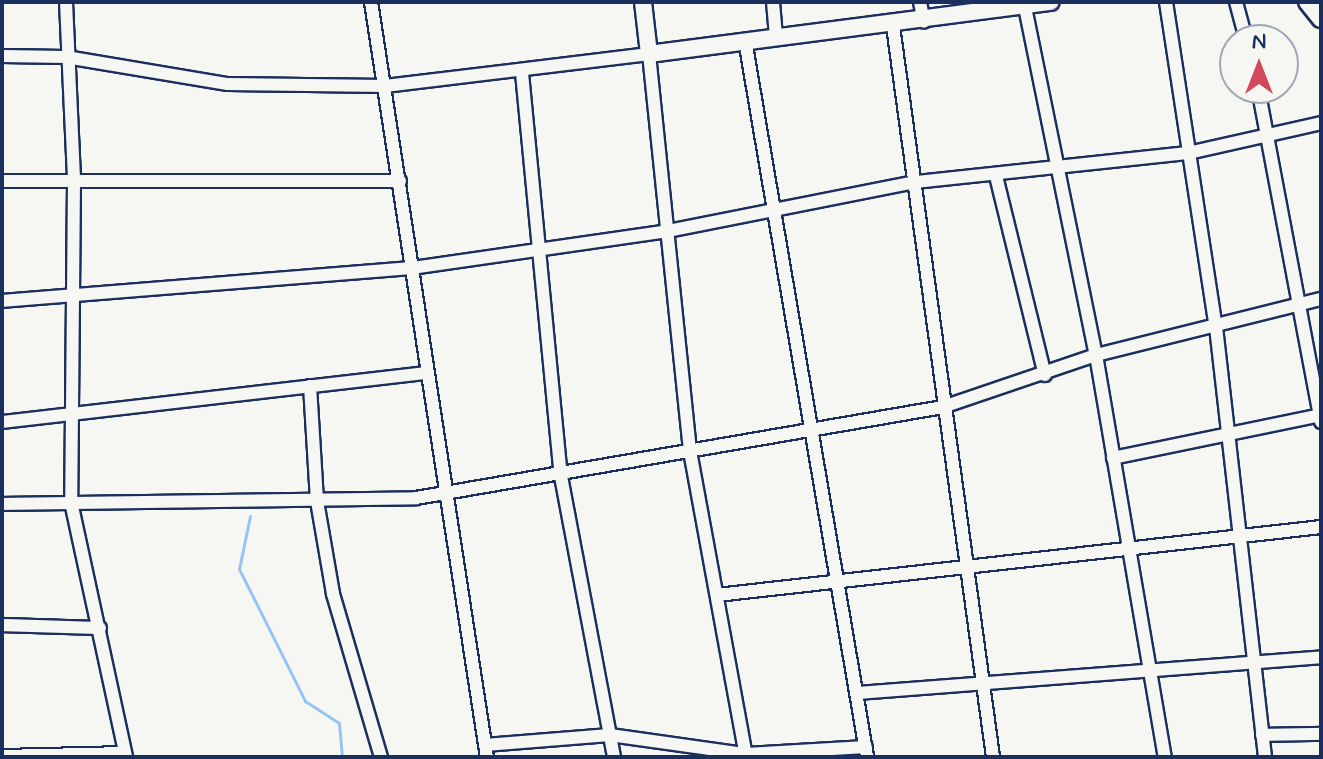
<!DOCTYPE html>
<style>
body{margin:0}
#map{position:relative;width:1323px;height:759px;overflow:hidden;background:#f6f6f2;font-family:Mynerve,sans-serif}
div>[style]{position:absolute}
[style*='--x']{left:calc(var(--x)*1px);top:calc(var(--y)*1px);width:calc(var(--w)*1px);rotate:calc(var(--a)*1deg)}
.stream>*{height:3px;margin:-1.5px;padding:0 1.5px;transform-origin:1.5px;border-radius:1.5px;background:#97c5f1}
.roads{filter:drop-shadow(2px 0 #1b2f5e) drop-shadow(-2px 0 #1b2f5e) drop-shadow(0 2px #1b2f5e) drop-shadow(0 -2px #1b2f5e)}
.street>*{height:12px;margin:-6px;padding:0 6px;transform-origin:6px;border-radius:6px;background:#f6f6f2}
.secondary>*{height:16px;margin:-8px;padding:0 8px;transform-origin:8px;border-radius:8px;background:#f6f6f2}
span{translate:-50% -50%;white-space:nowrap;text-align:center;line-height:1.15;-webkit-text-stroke:7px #f6f6f2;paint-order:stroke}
.frame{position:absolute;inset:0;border:4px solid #1b2f5e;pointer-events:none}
.north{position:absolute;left:1219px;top:24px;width:80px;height:80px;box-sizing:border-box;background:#f6f6f2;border:2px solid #9ea6b7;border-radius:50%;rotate:0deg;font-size:22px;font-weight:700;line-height:32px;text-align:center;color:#1b2f5e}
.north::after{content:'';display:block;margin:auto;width:28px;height:36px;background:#d1495b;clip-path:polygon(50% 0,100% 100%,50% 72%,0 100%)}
</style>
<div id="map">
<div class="stream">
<div style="--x:250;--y:516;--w:54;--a:101.7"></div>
<div style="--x:239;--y:569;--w:148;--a:63.4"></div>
<div style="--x:305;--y:701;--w:40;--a:32.9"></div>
<div style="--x:339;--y:723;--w:34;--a:85"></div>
</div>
<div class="roads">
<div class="street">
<div style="--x:66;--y:2;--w:179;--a:87.4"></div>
<div style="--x:74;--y:181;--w:321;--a:90.5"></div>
<div style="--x:71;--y:502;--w:261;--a:77.8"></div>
<div style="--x:371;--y:2;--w:764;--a:81.27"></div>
<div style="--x:773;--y:2;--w:36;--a:85"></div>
<div style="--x:920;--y:2;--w:20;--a:79"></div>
<div style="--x:1166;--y:2;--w:329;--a:81.3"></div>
<div style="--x:1216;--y:327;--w:433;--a:83.5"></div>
<div style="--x:1236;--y:2;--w:39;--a:75"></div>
<div style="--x:1025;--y:7;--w:355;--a:78.5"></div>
<div style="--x:1096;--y:355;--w:408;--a:80.3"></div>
<div style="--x:893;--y:26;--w:738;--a:82.21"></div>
<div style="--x:745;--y:40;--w:727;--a:80.34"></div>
<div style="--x:2;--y:56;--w:64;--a:0.9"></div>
<div style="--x:66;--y:57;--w:164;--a:9.5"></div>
<div style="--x:228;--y:84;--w:157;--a:0.7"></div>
<div style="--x:385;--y:86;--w:266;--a:-6.9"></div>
<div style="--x:649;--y:54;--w:399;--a:84.1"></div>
<div style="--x:690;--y:451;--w:311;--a:79.6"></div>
<div style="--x:522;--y:73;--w:400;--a:84.5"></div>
<div style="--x:560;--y:471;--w:291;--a:79.3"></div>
<div style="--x:1258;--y:88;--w:340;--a:79.3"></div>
<div style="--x:996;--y:176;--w:205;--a:76.2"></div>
<div style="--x:2;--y:181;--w:398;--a:0"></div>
<div style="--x:2;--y:301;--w:411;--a:-4.6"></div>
<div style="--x:412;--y:268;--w:254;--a:-8.2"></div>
<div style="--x:663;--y:232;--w:258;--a:-11.2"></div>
<div style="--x:916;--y:182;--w:274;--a:-6.1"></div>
<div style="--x:1188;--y:153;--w:136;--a:-12.7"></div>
<div style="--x:310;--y:386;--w:115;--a:86.5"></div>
<div style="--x:317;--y:501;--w:94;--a:80.2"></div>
<div style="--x:333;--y:594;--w:170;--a:73.6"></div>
<div style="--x:2;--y:422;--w:428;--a:-6.6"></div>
<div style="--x:1113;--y:458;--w:212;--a:-11.7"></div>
<div style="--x:2;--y:504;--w:414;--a:-0.8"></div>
<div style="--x:416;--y:498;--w:535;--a:-9.8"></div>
<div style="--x:943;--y:407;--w:162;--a:-18.8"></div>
<div style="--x:1096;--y:355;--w:232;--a:-14"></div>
<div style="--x:717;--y:595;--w:608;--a:-6.42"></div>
<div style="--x:2;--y:625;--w:98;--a:1.8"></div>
<div style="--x:857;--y:693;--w:465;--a:-4.4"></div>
<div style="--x:1262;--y:735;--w:59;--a:-1"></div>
<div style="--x:485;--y:745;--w:125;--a:-4.6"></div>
<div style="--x:610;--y:735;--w:137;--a:8"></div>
<div style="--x:746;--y:754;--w:120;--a:-3.3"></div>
<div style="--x:2;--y:756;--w:123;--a:-1.4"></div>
</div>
<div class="secondary">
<div style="--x:643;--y:2;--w:52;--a:83.4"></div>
<div style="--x:649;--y:54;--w:405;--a:-7.4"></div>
<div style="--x:1307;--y:2;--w:22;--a:51"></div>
</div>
</div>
<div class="frame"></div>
<div class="north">N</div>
</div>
